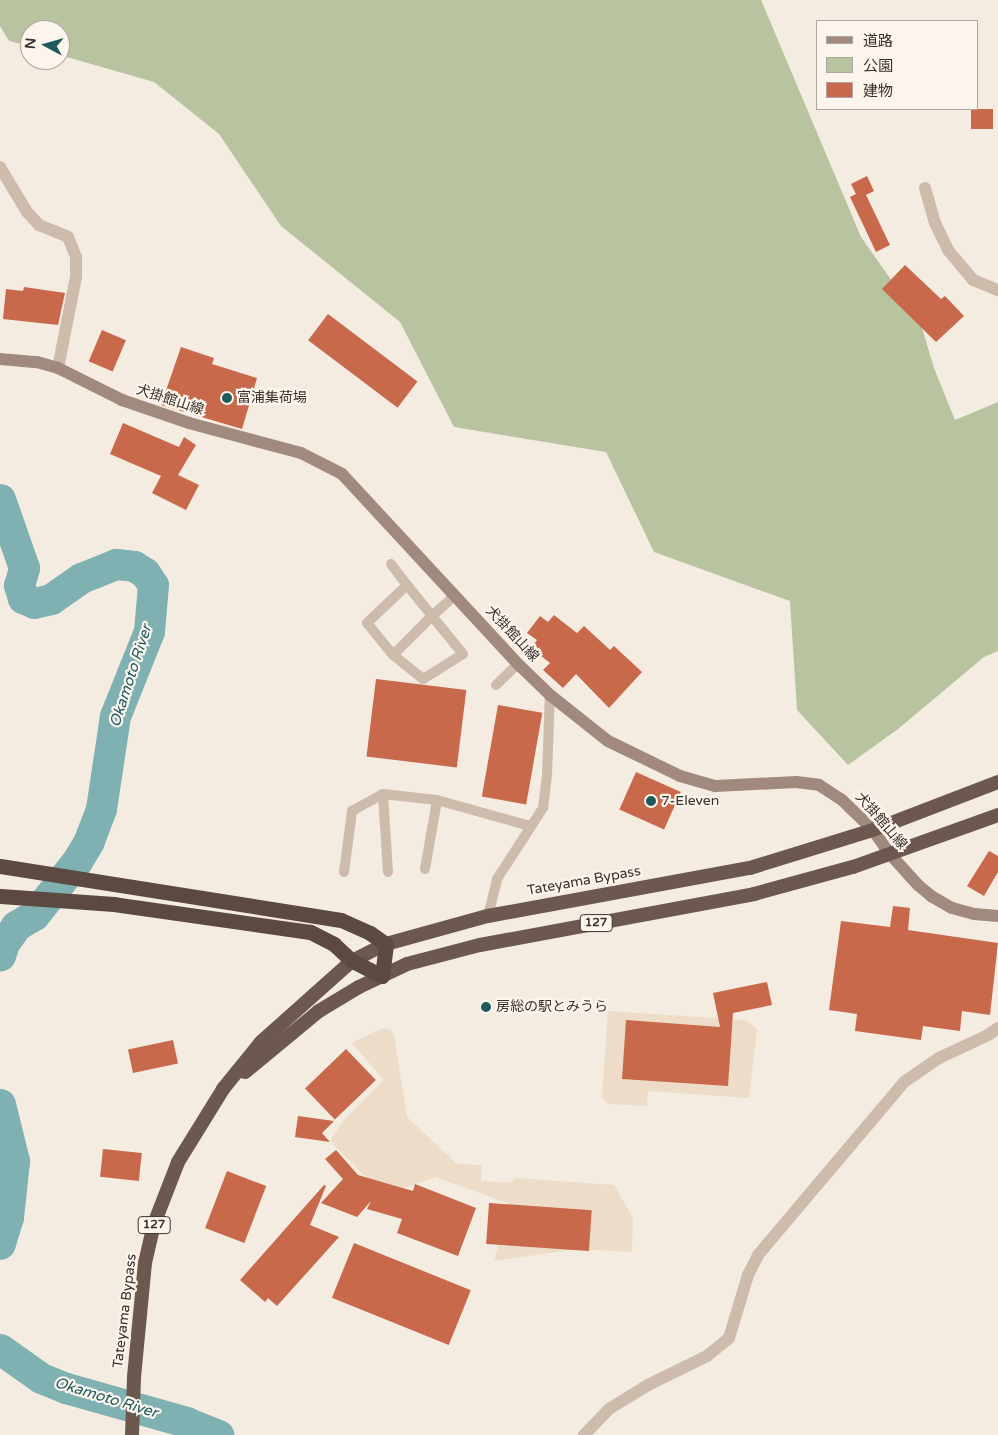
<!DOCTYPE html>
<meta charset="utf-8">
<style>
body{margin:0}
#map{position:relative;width:998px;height:1435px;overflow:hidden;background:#f4ebe1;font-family:"Varela Round","Noto Sans JP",sans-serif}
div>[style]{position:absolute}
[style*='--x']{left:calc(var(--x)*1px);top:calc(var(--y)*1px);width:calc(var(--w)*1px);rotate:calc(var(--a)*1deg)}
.green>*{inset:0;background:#b8c4a0}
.plaza>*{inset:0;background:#ecdcc8}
.river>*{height:31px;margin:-15.5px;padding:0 15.5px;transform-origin:15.5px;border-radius:15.5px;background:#7fb0b2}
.building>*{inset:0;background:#c8694b;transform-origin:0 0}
.service>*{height:10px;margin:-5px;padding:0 5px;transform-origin:5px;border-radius:5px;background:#cdbbac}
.minor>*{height:12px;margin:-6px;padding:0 6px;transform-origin:6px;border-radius:6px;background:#cdbbac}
.secondary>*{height:12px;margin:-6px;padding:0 6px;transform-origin:6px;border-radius:6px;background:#a18a7d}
.trunk>*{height:14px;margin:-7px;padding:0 7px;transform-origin:7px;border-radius:7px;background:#6c584f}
.motorway>*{height:15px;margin:-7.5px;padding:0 7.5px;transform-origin:7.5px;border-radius:7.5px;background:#5c4a42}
.dots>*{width:14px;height:14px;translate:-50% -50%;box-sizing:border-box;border:2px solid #fbf5ee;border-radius:50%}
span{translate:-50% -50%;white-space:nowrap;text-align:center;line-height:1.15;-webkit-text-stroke:4.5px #fbf5ee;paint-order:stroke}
.shield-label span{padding:1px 4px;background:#fbf5ee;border:1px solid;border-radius:4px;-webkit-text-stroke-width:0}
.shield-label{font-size:12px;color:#3b302b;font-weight:700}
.poi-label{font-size:14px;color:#3b302b}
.left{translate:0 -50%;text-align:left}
.street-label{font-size:14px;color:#3b302b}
.water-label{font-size:15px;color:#1f5a5e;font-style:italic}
.legend{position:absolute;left:816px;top:20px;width:162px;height:90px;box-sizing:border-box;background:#fbf5ee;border:1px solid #aea6a0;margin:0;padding:6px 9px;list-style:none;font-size:15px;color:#3b302b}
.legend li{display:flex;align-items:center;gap:10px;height:25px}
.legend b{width:25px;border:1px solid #aea6a0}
.north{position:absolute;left:20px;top:20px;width:50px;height:50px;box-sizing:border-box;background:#fbf5ee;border:1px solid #aea6a0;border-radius:50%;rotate:276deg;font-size:14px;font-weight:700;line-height:20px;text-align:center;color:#3b302b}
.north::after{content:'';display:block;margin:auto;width:18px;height:22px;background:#1f5a5e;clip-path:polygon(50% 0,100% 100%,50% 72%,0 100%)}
</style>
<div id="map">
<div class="green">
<div style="clip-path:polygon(0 0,761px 0,861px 237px,920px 321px,934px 368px,955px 420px,998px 402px,998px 651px,984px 657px,898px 729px,848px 765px,797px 710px,790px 601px,654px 552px,606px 452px,454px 427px,400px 322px,281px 226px,219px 134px,154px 82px,60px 55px,60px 30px,30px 30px,30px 46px,9px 41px,0 26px)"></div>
</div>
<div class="plaza">
<div style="clip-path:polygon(608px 1011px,744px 1020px,757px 1029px,749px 1098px,648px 1091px,647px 1106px,608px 1104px,602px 1098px)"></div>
<div style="clip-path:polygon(383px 1028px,391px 1030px,394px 1035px,407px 1117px,457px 1164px,482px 1165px,481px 1181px,509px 1183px,516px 1178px,614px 1185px,633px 1218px,632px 1252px,577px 1249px,494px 1261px,510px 1204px,436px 1177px,405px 1188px,366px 1177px,330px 1141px,343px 1121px,384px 1080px,352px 1043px)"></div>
</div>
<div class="river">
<div style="--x:0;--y:499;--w:73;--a:70.8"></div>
<div style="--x:24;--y:568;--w:18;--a:106"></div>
<div style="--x:19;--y:585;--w:14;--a:73"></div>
<div style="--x:23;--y:598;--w:12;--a:24"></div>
<div style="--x:34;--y:603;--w:17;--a:-13"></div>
<div style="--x:51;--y:599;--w:37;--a:-35"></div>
<div style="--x:81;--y:578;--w:38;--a:-22"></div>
<div style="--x:116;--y:564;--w:18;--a:6"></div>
<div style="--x:134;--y:566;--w:13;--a:32"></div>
<div style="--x:145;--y:573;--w:14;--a:56"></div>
<div style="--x:153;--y:585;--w:46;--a:95"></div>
<div style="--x:149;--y:631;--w:92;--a:111.8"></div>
<div style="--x:115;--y:716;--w:94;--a:98.6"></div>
<div style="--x:101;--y:809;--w:34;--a:111"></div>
<div style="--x:89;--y:841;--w:23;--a:121"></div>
<div style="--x:77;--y:861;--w:69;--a:128.5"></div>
<div style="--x:34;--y:915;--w:21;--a:149"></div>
<div style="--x:16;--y:926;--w:21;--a:125"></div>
<div style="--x:4;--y:943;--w:13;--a:108"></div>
<div style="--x:0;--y:1104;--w:59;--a:76.2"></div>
<div style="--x:14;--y:1161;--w:56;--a:96.1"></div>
<div style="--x:8;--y:1217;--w:28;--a:107"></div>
<div style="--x:0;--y:1349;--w:50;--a:35.3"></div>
<div style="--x:41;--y:1378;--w:27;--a:22"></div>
<div style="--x:66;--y:1388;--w:125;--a:15.8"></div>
<div style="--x:186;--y:1422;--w:35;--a:22"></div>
</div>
<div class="building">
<div style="left:971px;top:109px;width:22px;height:20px"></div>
<div style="clip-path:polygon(867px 176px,874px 191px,866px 195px,890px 245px,876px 252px,850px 197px,856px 194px,851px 184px)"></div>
<div style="clip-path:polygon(905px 265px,941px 299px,945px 296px,964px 316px,936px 342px,882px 289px)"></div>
<div style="clip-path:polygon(24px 287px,65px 293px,58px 325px,3px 319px,6px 289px,23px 291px)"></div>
<div style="left:328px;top:314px;width:112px;height:33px;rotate:37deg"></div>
<div style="left:102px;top:330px;width:26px;height:34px;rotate:23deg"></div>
<div style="clip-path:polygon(181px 347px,214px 358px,212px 364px,257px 378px,242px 429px,161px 405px)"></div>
<div style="clip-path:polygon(123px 423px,179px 447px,184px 437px,196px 445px,178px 475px,199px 485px,186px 510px,152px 493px,161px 476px,110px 454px)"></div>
<div style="clip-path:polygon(554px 615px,577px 633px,584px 626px,610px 650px,614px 646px,642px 672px,609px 708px,576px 674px,563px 688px,543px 670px,550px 663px,531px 648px,537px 640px,527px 633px,540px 616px,548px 622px)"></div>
<div style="left:376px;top:679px;width:91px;height:78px;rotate:7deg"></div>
<div style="left:498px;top:705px;width:45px;height:93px;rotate:10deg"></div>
<div style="left:636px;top:772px;width:49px;height:41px;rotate:24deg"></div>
<div style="clip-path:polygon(989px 851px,998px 856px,998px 872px,984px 896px,967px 886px)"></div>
<div style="clip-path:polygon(893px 906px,910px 908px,908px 930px,998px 943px,990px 1015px,962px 1011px,960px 1031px,923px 1026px,921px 1040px,855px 1031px,857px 1014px,829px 1010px,841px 921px,890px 927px)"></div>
<div style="clip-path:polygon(767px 982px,772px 1005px,733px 1013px,728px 1086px,622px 1079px,626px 1020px,720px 1027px,713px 993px)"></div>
<div style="left:173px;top:1040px;width:24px;height:46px;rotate:78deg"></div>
<div style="left:346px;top:1049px;width:43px;height:57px;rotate:46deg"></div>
<div style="clip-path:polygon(298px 1116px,334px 1121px,322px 1133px,330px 1142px,295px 1137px)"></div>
<div style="left:103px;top:1149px;width:39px;height:28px;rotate:6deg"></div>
<div style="clip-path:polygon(336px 1150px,358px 1175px,413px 1191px,415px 1184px,476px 1208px,458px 1256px,397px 1233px,402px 1219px,367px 1209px,371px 1201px,357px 1217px,321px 1203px,343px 1179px,325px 1159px)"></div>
<div style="left:227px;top:1171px;width:42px;height:61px;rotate:21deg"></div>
<div style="clip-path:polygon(324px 1185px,326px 1186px,310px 1225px,339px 1237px,277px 1306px,268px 1298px,265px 1302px,240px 1280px)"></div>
<div style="left:489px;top:1203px;width:103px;height:41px;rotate:4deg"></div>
<div style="left:354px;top:1243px;width:126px;height:59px;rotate:22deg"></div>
</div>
<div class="service">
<div style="--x:391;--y:564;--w:26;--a:53"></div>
<div style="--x:407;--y:585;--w:40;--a:51"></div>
<div style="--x:432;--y:616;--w:49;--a:50.8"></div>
<div style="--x:463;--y:654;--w:47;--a:148"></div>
<div style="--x:423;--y:679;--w:38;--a:-141"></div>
<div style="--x:393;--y:655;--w:55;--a:-45"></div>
<div style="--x:432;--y:616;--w:31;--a:-42"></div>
<div style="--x:393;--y:655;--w:41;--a:-129.1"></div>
<div style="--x:367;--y:623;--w:55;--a:-43.5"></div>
<div style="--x:496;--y:685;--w:30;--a:-44"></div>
<div style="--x:425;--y:869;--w:70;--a:-80.1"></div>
<div style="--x:437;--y:800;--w:97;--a:15.6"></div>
<div style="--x:344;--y:872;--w:62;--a:-82.5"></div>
<div style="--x:352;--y:811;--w:35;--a:-29"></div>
<div style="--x:388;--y:872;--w:78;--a:-93.7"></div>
<div style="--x:383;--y:794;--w:54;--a:6.3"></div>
<div style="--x:488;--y:916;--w:38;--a:-76"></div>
<div style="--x:497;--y:879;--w:85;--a:-57.1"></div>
<div style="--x:543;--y:808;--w:33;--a:-83"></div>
<div style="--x:547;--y:775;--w:80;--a:-87.9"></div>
</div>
<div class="minor">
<div style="--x:0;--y:167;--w:52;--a:59"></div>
<div style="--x:27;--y:212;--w:18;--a:47"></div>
<div style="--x:39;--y:225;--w:31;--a:22"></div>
<div style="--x:68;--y:237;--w:22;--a:68"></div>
<div style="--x:76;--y:257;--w:20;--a:90"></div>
<div style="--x:76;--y:277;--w:93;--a:101.2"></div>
<div style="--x:925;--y:188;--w:36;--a:74"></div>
<div style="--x:935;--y:223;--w:30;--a:64"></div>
<div style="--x:948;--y:250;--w:39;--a:50"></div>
<div style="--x:973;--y:280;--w:27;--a:22"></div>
<div style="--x:584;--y:1435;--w:36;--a:-46"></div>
<div style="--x:609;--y:1409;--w:46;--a:-31.6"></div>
<div style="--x:648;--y:1385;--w:66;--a:-26.2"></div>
<div style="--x:707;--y:1356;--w:28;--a:-39"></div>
<div style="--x:729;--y:1338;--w:66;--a:-73.2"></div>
<div style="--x:748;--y:1275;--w:22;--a:-63"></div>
<div style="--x:758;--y:1255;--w:226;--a:-49.8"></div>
<div style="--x:904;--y:1082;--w:42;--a:-34.4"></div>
<div style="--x:939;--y:1058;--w:54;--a:-25.1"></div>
<div style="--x:988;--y:1035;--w:12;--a:-35"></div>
</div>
<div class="secondary">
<div style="--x:0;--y:359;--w:37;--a:5"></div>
<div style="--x:37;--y:362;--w:22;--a:16"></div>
<div style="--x:58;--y:368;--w:72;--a:26.6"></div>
<div style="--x:122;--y:400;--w:71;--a:18.9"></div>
<div style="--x:189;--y:423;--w:116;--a:15"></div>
<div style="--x:301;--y:453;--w:46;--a:27.1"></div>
<div style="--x:342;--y:474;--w:259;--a:47.2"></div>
<div style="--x:518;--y:664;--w:45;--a:44.1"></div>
<div style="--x:550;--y:695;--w:74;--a:38.4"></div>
<div style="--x:608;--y:741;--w:80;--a:25.9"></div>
<div style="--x:680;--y:776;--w:37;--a:16"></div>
<div style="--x:716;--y:786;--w:80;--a:-2.9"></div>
<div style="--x:796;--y:782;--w:23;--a:7"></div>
<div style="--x:819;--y:785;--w:27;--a:33"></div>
<div style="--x:842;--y:800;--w:43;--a:44.1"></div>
<div style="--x:873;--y:830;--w:28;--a:55"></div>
<div style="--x:889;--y:853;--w:43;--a:47.8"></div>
<div style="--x:918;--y:885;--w:17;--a:40"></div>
<div style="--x:931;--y:896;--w:24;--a:30"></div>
<div style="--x:952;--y:908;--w:23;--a:15"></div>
<div style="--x:974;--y:914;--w:24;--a:5"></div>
</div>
<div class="trunk">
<div style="--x:245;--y:1072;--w:96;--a:-39.5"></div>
<div style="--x:319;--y:1011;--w:47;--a:-31"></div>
<div style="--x:359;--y:987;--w:53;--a:-25.6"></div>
<div style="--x:407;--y:964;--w:75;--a:-14.6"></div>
<div style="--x:480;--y:945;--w:279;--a:-10.5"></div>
<div style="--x:754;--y:894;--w:103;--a:-15.3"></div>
<div style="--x:853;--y:867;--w:154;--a:-19.7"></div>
<div style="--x:132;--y:1435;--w:58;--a:-88"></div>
<div style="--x:134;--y:1377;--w:115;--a:-84.5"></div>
<div style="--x:145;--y:1263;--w:40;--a:-77"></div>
<div style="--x:154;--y:1224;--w:66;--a:-68.8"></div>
<div style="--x:178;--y:1162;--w:86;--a:-58.3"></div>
<div style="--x:223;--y:1089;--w:60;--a:-51"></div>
<div style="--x:261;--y:1042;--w:122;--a:-41.7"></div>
<div style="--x:352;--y:961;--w:38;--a:-27"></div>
<div style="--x:386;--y:944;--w:106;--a:-15.4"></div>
<div style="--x:488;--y:916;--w:266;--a:-10.4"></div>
<div style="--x:750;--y:868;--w:129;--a:-17.2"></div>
<div style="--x:873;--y:830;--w:134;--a:-21"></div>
</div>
<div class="motorway">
<div style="--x:0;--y:866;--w:345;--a:9"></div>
<div style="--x:341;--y:920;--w:32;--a:24"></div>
<div style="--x:370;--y:933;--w:19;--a:35"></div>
<div style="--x:386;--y:944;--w:32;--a:97"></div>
<div style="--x:382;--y:976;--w:34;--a:-153"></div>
<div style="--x:352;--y:961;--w:25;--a:-137"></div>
<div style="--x:334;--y:944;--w:27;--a:-153"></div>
<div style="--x:310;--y:932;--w:198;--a:-171.9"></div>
<div style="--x:114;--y:904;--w:114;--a:-176"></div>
</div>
<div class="dots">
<div style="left:227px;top:398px;background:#1f5a5e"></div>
<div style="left:651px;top:801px;background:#1f5a5e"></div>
<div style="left:486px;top:1007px;background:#1f5a5e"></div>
</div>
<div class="shield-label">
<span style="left:596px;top:923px">127</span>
<span style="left:154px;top:1225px">127</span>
</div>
<div class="poi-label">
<span class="left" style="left:237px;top:398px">富浦集荷場</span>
<span class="left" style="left:661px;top:801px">7-Eleven</span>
<span class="left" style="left:496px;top:1007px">房総の駅とみうら</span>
</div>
<div class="street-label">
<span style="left:170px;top:400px;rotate:18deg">犬掛館山線</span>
<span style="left:512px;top:634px;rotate:47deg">犬掛館山線</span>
<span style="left:881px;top:821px;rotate:49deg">犬掛館山線</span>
<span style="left:584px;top:881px;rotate:-10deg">Tateyama Bypass</span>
<span style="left:125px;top:1311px;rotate:-83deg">Tateyama Bypass</span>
</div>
<div class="water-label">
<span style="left:131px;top:676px;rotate:-72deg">Okamoto River</span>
<span style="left:106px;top:1398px;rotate:17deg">Okamoto River</span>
</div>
<ul class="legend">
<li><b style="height:6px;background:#a18a7d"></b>道路</li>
<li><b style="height:14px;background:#b8c4a0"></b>公園</li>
<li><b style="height:14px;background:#c8694b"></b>建物</li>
</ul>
<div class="north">N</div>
</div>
